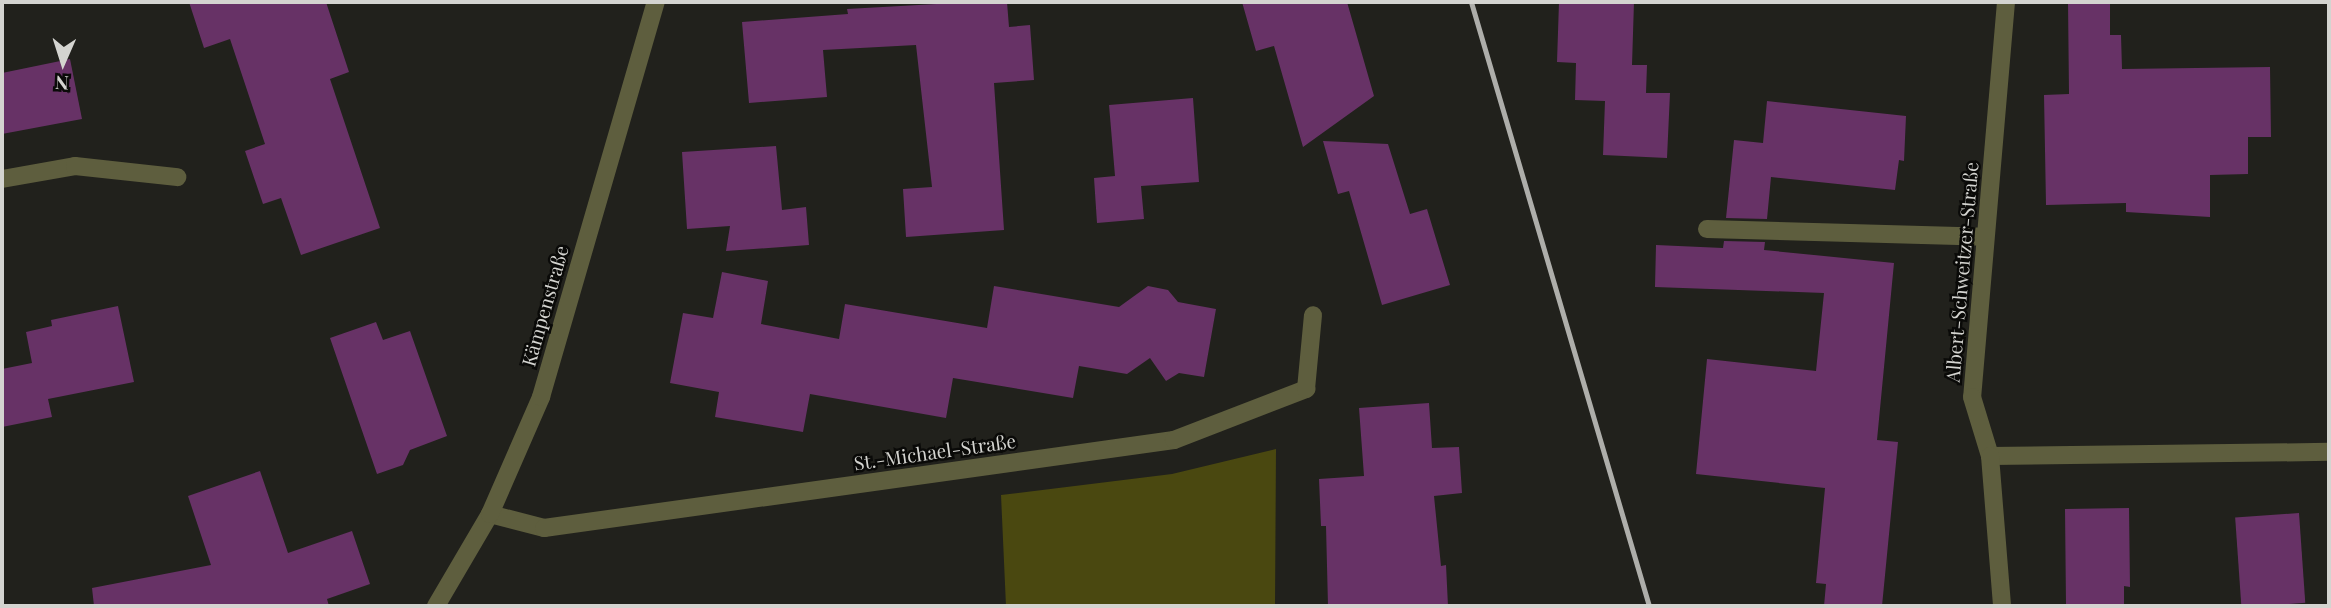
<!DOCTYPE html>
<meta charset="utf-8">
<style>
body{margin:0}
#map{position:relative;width:2331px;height:608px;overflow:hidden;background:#21211c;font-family:"Playfair Display",serif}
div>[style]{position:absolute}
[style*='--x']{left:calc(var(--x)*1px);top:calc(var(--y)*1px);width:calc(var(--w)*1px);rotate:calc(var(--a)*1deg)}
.green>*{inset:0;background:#4a4810}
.building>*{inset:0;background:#673266;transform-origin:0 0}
.service>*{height:18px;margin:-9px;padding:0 9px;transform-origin:9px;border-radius:9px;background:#5e5e3e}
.minor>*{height:18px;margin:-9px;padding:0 9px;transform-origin:9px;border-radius:9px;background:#5e5e3e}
.rail>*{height:5px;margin:-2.5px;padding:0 2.5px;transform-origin:2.5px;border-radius:2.5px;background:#aeaeaa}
span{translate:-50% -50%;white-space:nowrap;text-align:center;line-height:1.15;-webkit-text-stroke:5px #0a0a08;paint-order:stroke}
.street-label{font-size:19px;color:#d4d4d0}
.frame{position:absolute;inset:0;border:4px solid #d4d4d0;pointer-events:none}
.north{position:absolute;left:28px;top:28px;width:70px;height:70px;-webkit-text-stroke:5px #0a0a08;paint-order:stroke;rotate:183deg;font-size:19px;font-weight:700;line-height:28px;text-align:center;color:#d4d4d0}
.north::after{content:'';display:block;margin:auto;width:24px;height:32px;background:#d4d4d0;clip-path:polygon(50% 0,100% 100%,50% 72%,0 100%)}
</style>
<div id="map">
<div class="green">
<div style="clip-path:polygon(1276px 449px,1275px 606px,1006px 606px,1001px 495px,1172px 474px)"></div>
</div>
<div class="building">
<div style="clip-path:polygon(189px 2px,326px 2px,349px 72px,330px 79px,380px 228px,301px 255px,281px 198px,263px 204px,245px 151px,265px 144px,230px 39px,204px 48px)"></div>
<div style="clip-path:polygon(972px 2px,1007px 2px,1009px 27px,1030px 25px,1034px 80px,994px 83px,1004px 230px,906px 237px,903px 189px,932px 187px,916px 45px,823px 50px,827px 97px,749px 103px,742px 22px,848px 14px,847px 9px)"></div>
<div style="clip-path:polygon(1242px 2px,1347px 2px,1374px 96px,1303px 147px,1274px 46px,1256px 51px)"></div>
<div style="clip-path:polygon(1559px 2px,1634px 2px,1632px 65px,1647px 65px,1646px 93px,1670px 93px,1667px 158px,1603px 155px,1605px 101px,1575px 100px,1576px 63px,1557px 62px)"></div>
<div style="clip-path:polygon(2068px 2px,2110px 2px,2110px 35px,2121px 35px,2122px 69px,2270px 67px,2271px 137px,2248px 137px,2248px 174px,2210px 175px,2210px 217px,2126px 212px,2126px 203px,2046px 205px,2044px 95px,2069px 94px)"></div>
<div style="clip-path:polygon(70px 59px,82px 119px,2px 134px,2px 73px)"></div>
<div style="clip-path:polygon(1193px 98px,1199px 182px,1141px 186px,1144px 219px,1097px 223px,1094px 178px,1115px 176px,1109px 105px)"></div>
<div style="clip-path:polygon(1767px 101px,1906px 116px,1904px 161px,1899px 160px,1895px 190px,1771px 177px,1767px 219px,1726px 218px,1734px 140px,1763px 143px)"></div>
<div style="clip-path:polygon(1323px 141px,1388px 144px,1410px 214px,1427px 209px,1450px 285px,1382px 305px,1349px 191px,1338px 194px)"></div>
<div style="clip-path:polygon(776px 146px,782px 210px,806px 207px,809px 245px,726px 251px,730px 226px,687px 229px,682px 152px)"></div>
<div style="clip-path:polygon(1724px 241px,1765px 242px,1764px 250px,1894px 263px,1877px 440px,1898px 442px,1882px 606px,1824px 606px,1826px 584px,1816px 583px,1825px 488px,1696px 474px,1707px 359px,1816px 371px,1824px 293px,1655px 287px,1656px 245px,1723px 248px)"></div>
<div style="clip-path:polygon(722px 272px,768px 281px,761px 324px,839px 339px,845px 304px,987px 328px,994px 286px,1119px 307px,1148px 286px,1168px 290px,1178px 302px,1216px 309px,1204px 377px,1179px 373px,1166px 381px,1150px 358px,1127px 374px,1079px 366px,1073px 398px,953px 378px,946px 418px,810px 394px,803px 432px,715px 417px,719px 392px,670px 383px,683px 313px,713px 318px)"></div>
<div style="clip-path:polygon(118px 306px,134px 382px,48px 399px,52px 417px,2px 427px,2px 369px,32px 363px,26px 332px,52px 326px,51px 320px)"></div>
<div style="clip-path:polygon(376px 322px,383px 340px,410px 331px,447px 436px,410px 450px,403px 465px,377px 474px,330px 338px)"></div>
<div style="clip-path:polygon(1429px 403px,1432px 448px,1459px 447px,1462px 493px,1434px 496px,1441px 566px,1446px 565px,1448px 606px,1328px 606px,1326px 526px,1321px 526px,1319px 479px,1364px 476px,1359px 408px)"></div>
<div style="clip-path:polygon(260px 471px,288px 553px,352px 531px,370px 584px,327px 599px,329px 606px,94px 606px,92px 588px,211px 565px,188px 496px)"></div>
<div style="clip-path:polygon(2129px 508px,2130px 587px,2124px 586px,2124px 606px,2066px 606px,2065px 509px)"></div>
<div style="left:2299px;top:513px;width:90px;height:64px;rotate:86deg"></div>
</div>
<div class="service">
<div style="--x:1707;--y:229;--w:278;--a:1.6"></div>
</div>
<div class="minor">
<div style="--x:2006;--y:2;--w:396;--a:94.9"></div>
<div style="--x:1972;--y:397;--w:62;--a:73"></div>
<div style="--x:1990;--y:456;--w:339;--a:-0.7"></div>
<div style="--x:2;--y:179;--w:74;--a:-10.1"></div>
<div style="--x:75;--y:166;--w:103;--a:6.2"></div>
<div style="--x:1990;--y:456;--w:150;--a:85.4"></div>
<div style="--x:490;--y:514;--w:56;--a:14.5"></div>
<div style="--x:544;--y:528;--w:636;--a:-7.95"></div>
<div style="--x:1174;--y:440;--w:142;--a:-21.1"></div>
<div style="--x:1306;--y:389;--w:74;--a:-84.6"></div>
<div style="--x:436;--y:606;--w:107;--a:-59.6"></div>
<div style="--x:490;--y:514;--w:128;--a:-66.4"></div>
<div style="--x:541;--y:397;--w:411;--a:-73.8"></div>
</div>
<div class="rail">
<div style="--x:1471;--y:2;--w:630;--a:73.58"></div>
</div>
<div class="street-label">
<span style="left:1962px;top:272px;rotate:-85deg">Albert-Schweitzer-Straße</span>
<span style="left:545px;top:306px;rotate:-74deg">Kämpenstraße</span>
<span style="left:935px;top:452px;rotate:-8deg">St.-Michael-Straße</span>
</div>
<div class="frame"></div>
<div class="north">N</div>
</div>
